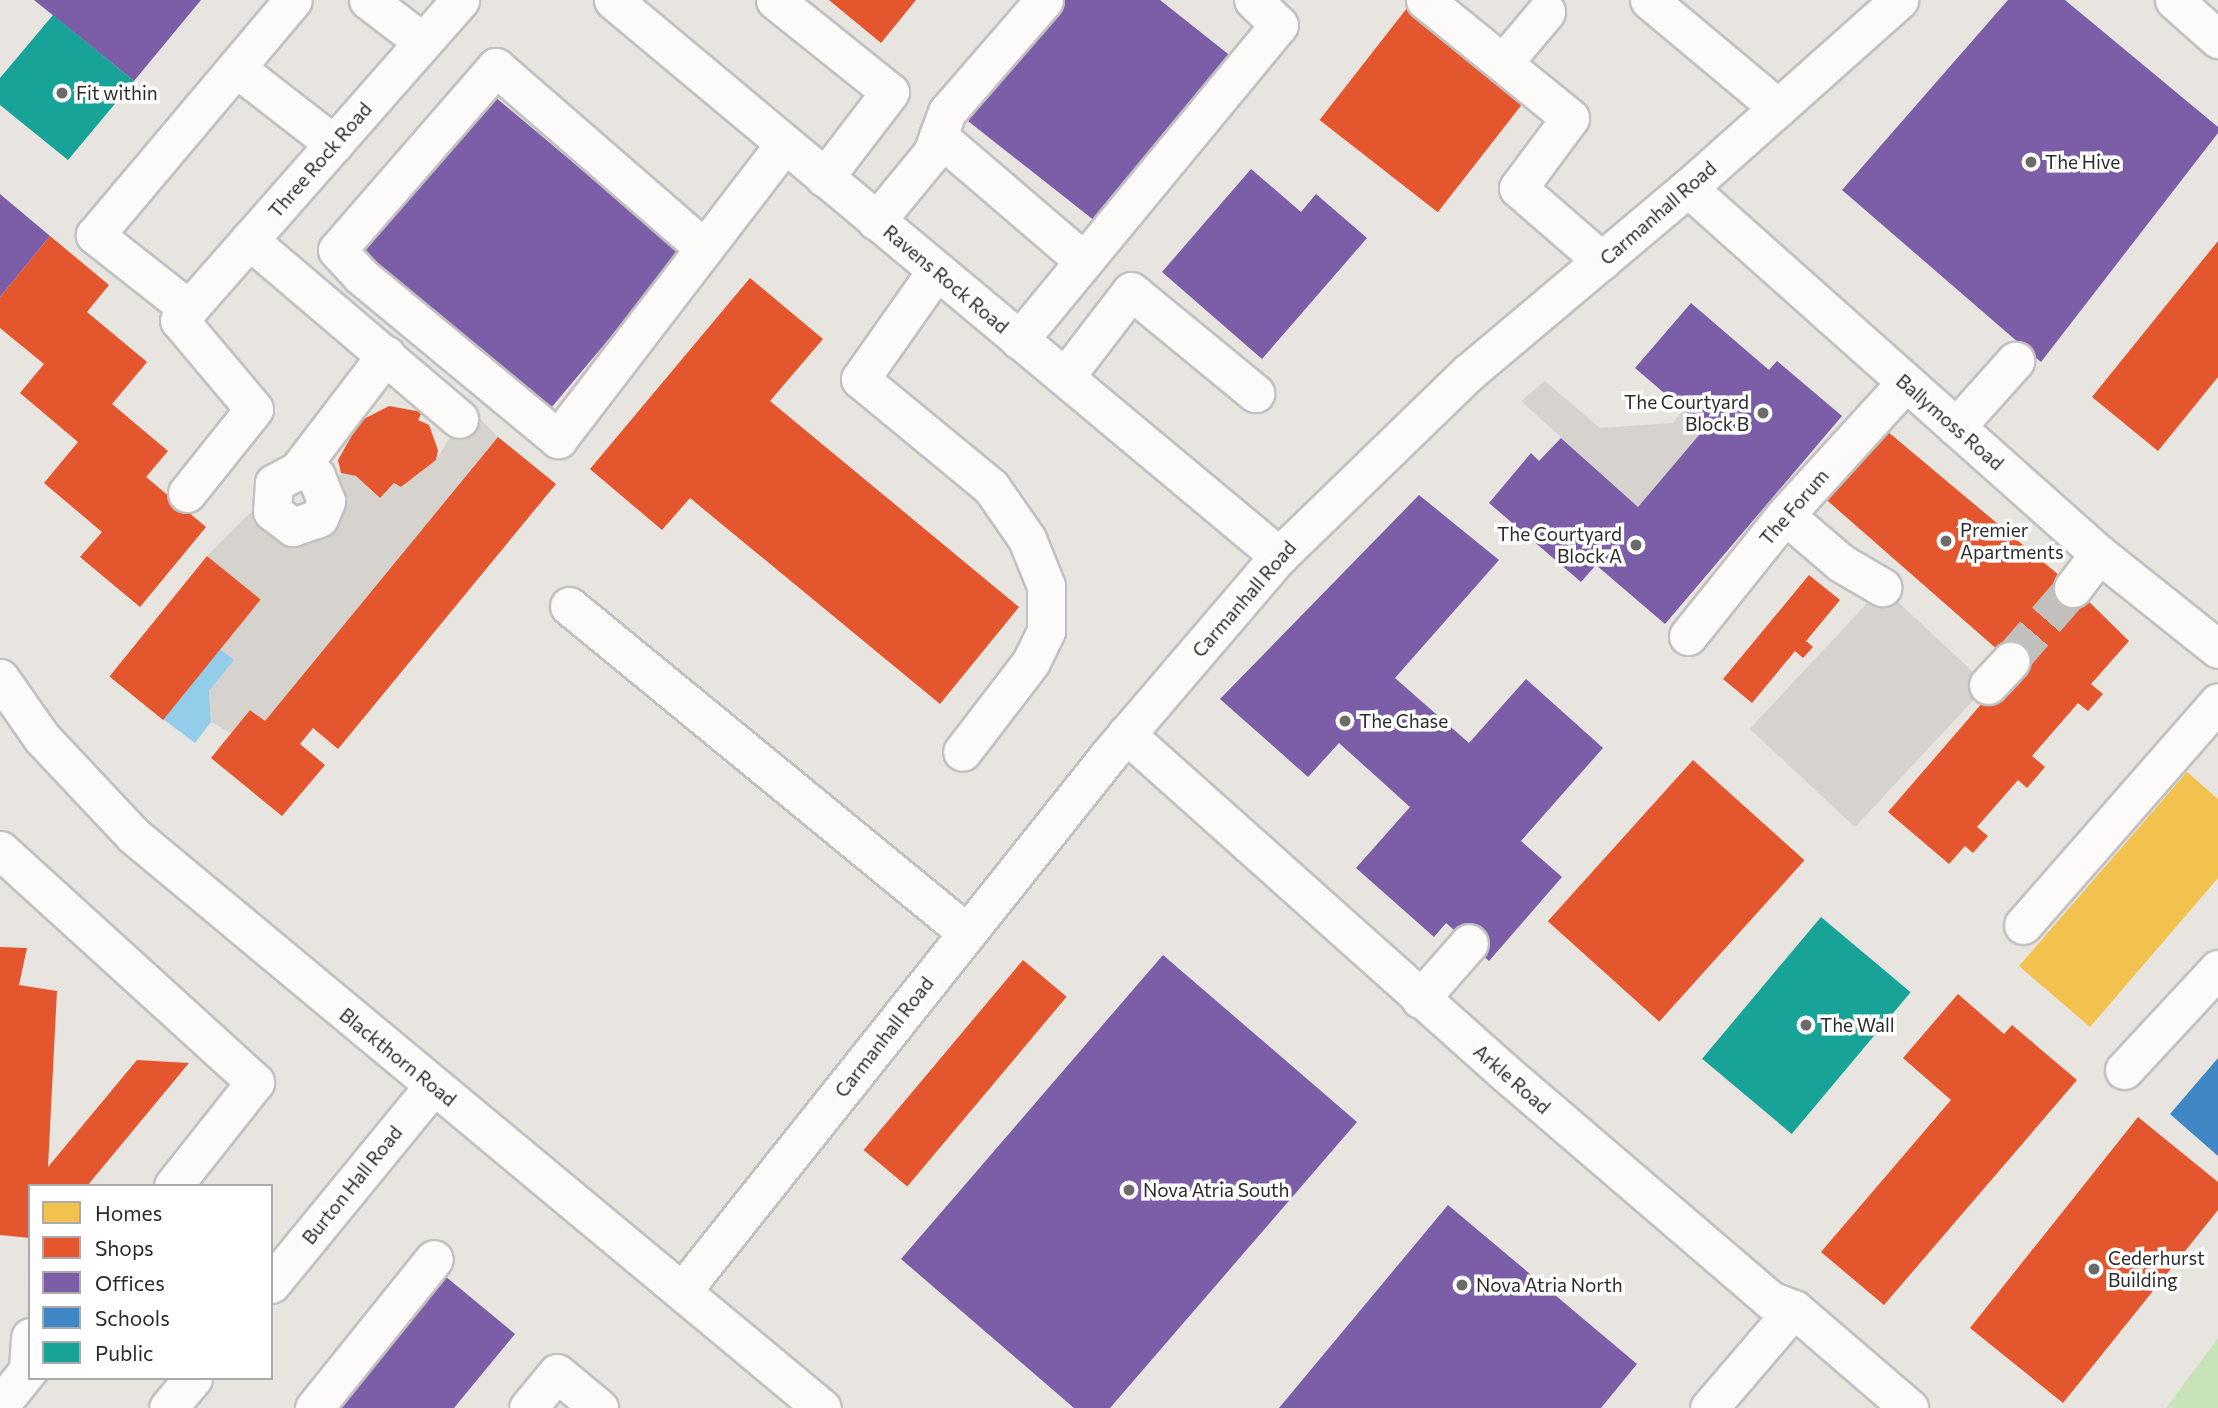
<!DOCTYPE html>
<style>
body{margin:0}
#map{position:relative;width:2218px;height:1408px;overflow:hidden;background:#e8e5e0;font-family:Commissioner,sans-serif}
div>[style]{position:absolute}
[style*='--x']{left:calc(var(--x)*1px);top:calc(var(--y)*1px);width:calc(var(--w)*1px);rotate:calc(var(--a)*1deg)}
.green>*{inset:0;background:#c8e3b9}
.plaza>*{inset:0;background:#d6d3ce;transform-origin:0 0}
.water>*{inset:0;background:#94cde9}
.homes>*{inset:0;background:#f2c14e}
.shops>*{inset:0;background:#e4572e;transform-origin:0 0}
.offices>*{inset:0;background:#7b5ea7;transform-origin:0 0}
.schools>*{inset:0;background:#3f88c5}
.public>*{inset:0;background:#17a398;transform-origin:0 0}
.minor-tunnel>*{height:37px;margin-top:-18.5px;transform-origin:0;background:repeating-linear-gradient(90deg,#c2c0bc 0 37px,transparent 0 55px)}
.roads{filter:drop-shadow(2px 0 #c2c1c1) drop-shadow(-2px 0 #c2c1c1) drop-shadow(0 2px #c2c1c1) drop-shadow(0 -2px #c2c1c1)}
.minor>*{height:37px;margin:-18.5px;padding:0 18.5px;transform-origin:18.5px;border-radius:18.5px;background:#fcfbfa}
.dots>*{width:19px;height:19px;translate:-50% -50%;box-sizing:border-box;border:4px solid #fff;border-radius:50%}
span{translate:-50% -50%;white-space:nowrap;text-align:center;line-height:1.15;-webkit-text-stroke:7px #fff;paint-order:stroke}
.poi-label{font-size:19px;color:#2a2a2a}
.left{translate:0 -50%;text-align:left}
.right{translate:-100% -50%;text-align:right}
.street-label{font-size:19px;color:#2a2a2a}
.legend{position:absolute;left:28px;top:1184px;width:245px;height:196px;box-sizing:border-box;background:#fff;border:2px solid #aaa;margin:0;padding:9px 12px;list-style:none;font-size:21px;color:#2a2a2a}
.legend li{display:flex;align-items:center;gap:14px;height:35px}
.legend b{width:35px;border:2px solid #aaa}
</style>
<div id="map">
<div class="green">
<div style="clip-path:polygon(2218px 1338px,2218px 1408px,2166px 1408px)"></div>
</div>
<div class="plaza">
<div style="clip-path:polygon(1545px 381px,1600px 428px,1673px 423px,1683px 410px,1705px 428px,1638px 507px,1521px 401px)"></div>
<div style="clip-path:polygon(469px 407px,498px 437px,265px 721px,250px 710px,231px 733px,211px 722px,209px 691px,233px 660px,220px 649px,260px 599px,207px 556px,271px 492px,285px 524px,326px 492px,341px 473px,356px 476px,379px 498px,394px 483px,402px 487px,436px 460px)"></div>
<div style="left:1882px;top:587px;width:144px;height:194px;rotate:43deg"></div>
</div>
<div class="water">
<div style="clip-path:polygon(220px 649px,234px 660px,209px 691px,211px 722px,195px 743px,163px 719px)"></div>
</div>
<div class="homes">
<div style="clip-path:polygon(2187px 772px,2218px 799px,2218px 878px,2090px 1027px,2019px 966px)"></div>
</div>
<div class="shops">
<div style="clip-path:polygon(829px 0,916px 0,881px 43px)"></div>
<div style="left:1407px;top:8px;width:150px;height:142px;rotate:38deg"></div>
<div style="clip-path:polygon(50px 236px,109px 285px,87px 312px,147px 362px,112px 404px,168px 451px,146px 477px,206px 527px,140px 607px,80px 557px,102px 532px,44px 483px,78px 442px,20px 393px,44px 364px,0 328px,0 297px)"></div>
<div style="clip-path:polygon(2218px 241px,2218px 377px,2158px 451px,2092px 397px)"></div>
<div style="clip-path:polygon(750px 278px,823px 339px,770px 401px,1019px 607px,940px 704px,690px 498px,662px 530px,590px 469px)"></div>
<div style="clip-path:polygon(389px 406px,422px 412px,418px 420px,429px 425px,438px 450px,436px 460px,401px 487px,394px 483px,380px 498px,356px 476px,341px 473px,338px 460px,360px 421px)"></div>
<div style="clip-path:polygon(1881px 426px,2079px 592px,2129px 641px,2091px 684px,2103px 694px,2088px 711px,2078px 703px,2032px 756px,2045px 767px,2027px 788px,2018px 780px,1977px 827px,1988px 836px,1973px 853px,1965px 846px,1949px 864px,1888px 812px,2015px 665px,1821px 495px)"></div>
<div style="clip-path:polygon(498px 437px,556px 484px,338px 749px,313px 728px,300px 744px,325px 765px,282px 816px,211px 758px,250px 710px,265px 721px)"></div>
<div style="left:207px;top:556px;width:69px;height:155px;rotate:39deg"></div>
<div style="clip-path:polygon(1809px 575px,1840px 600px,1806px 641px,1813px 647px,1803px 658px,1795px 651px,1752px 703px,1723px 679px)"></div>
<div style="left:1693px;top:760px;width:150px;height:217px;rotate:42deg"></div>
<div style="clip-path:polygon(0 947px,27px 948px,19px 985px,57px 991px,48px 1167px,137px 1060px,189px 1063px,87px 1186px,30px 1186px,30px 1238px,0 1235px)"></div>
<div style="left:1023px;top:960px;width:57px;height:248px;rotate:40deg"></div>
<div style="clip-path:polygon(1958px 994px,2004px 1034px,2012px 1025px,2077px 1080px,1884px 1305px,1821px 1252px,1951px 1100px,1903px 1058px)"></div>
<div style="clip-path:polygon(2138px 1117px,2218px 1182px,2218px 1210px,2063px 1403px,1970px 1328px)"></div>
</div>
<div class="offices">
<div style="clip-path:polygon(34px 0,201px 0,134px 81px)"></div>
<div style="clip-path:polygon(1063px 0,1160px 0,1232px 57px,1100px 225px,968px 121px)"></div>
<div style="clip-path:polygon(2008px 0,2065px 0,2218px 127px,2218px 133px,2041px 362px,1842px 190px)"></div>
<div style="left:488px;top:91px;width:252px;height:205px;rotate:40deg"></div>
<div style="clip-path:polygon(1251px 169px,1301px 212px,1316px 194px,1367px 238px,1262px 359px,1162px 272px)"></div>
<div style="clip-path:polygon(0 194px,50px 236px,0 297px)"></div>
<div style="clip-path:polygon(1691px 303px,1769px 370px,1777px 361px,1842px 416px,1665px 624px,1596px 565px,1581px 582px,1489px 503px,1531px 453px,1539px 461px,1561px 438px,1638px 507px,1705px 428px,1635px 368px)"></div>
<div style="clip-path:polygon(1419px 495px,1499px 560px,1395px 678px,1469px 743px,1526px 679px,1603px 748px,1521px 841px,1562px 877px,1489px 961px,1446px 923px,1434px 937px,1356px 868px,1410px 807px,1339px 743px,1308px 777px,1220px 699px)"></div>
<div style="clip-path:polygon(1163px 955px,1357px 1122px,1110px 1408px,1074px 1408px,901px 1259px)"></div>
<div style="clip-path:polygon(1448px 1205px,1637px 1364px,1601px 1408px,1279px 1408px)"></div>
<div style="clip-path:polygon(445px 1276px,515px 1334px,454px 1408px,337px 1408px)"></div>
</div>
<div class="schools">
<div style="clip-path:polygon(2218px 1058px,2218px 1156px,2170px 1114px)"></div>
</div>
<div class="public">
<div style="clip-path:polygon(53px 15px,134px 81px,68px 160px,0 105px,0 78px)"></div>
<div style="left:1821px;top:917px;width:117px;height:185px;rotate:40deg"></div>
</div>
<div class="minor-tunnel">
<div style="--x:2010;--y:661;--w:96;--a:-49.2"></div>
</div>
<div class="roads">
<div class="minor">
<div style="--x:368;--y:0;--w:69;--a:37.4"></div>
<div style="--x:613;--y:0;--w:868;--a:39.86"></div>
<div style="--x:775;--y:0;--w:147;--a:38.7"></div>
<div style="--x:890;--y:92;--w:108;--a:127.5"></div>
<div style="--x:1425;--y:0;--w:187;--a:39.1"></div>
<div style="--x:1570;--y:118;--w:87;--a:126.6"></div>
<div style="--x:1518;--y:188;--w:111;--a:41"></div>
<div style="--x:1649;--y:0;--w:168;--a:39.9"></div>
<div style="--x:2174;--y:0;--w:59;--a:41.6"></div>
<div style="--x:1503;--y:63;--w:67;--a:-49.9"></div>
<div style="--x:236;--y:68;--w:124;--a:37.8"></div>
<div style="--x:938;--y:136;--w:192;--a:40.6"></div>
<div style="--x:1688;--y:188;--w:550;--a:41.69"></div>
<div style="--x:2099;--y:554;--w:152;--a:38.6"></div>
<div style="--x:876;--y:221;--w:88;--a:-50.5"></div>
<div style="--x:932;--y:153;--w:44;--a:-69.9"></div>
<div style="--x:947;--y:112;--w:148;--a:-49.1"></div>
<div style="--x:249;--y:240;--w:276;--a:40.4"></div>
<div style="--x:704;--y:248;--w:276;--a:-139"></div>
<div style="--x:496;--y:67;--w:242;--a:131"></div>
<div style="--x:337;--y:250;--w:35;--a:47"></div>
<div style="--x:361;--y:276;--w:256;--a:39.6"></div>
<div style="--x:558;--y:439;--w:371;--a:-52.5"></div>
<div style="--x:936;--y:271;--w:132;--a:125.1"></div>
<div style="--x:860;--y:379;--w:170;--a:39.5"></div>
<div style="--x:991;--y:487;--w:63;--a:55.3"></div>
<div style="--x:1027;--y:539;--w:51;--a:68"></div>
<div style="--x:1046;--y:586;--w:45;--a:90"></div>
<div style="--x:1046;--y:631;--w:34;--a:116"></div>
<div style="--x:1031;--y:662;--w:113;--a:127.5"></div>
<div style="--x:189;--y:309;--w:120;--a:-141.8"></div>
<div style="--x:95;--y:235;--w:307;--a:-49.9"></div>
<div style="--x:1019;--y:340;--w:408;--a:-50.5"></div>
<div style="--x:1279;--y:25;--w:36;--a:-136"></div>
<div style="--x:1065;--y:377;--w:108;--a:-52.5"></div>
<div style="--x:1131;--y:291;--w:161;--a:39.4"></div>
<div style="--x:1956;--y:427;--w:89;--a:-48.2"></div>
<div style="--x:298;--y:470;--w:19;--a:18"></div>
<div style="--x:316;--y:476;--w:27;--a:68"></div>
<div style="--x:326;--y:501;--w:18;--a:112"></div>
<div style="--x:319;--y:518;--w:28;--a:161"></div>
<div style="--x:293;--y:527;--w:26;--a:-143"></div>
<div style="--x:272;--y:511;--w:28;--a:-86"></div>
<div style="--x:274;--y:483;--w:27;--a:-28"></div>
<div style="--x:298;--y:470;--w:145;--a:-52.6"></div>
<div style="--x:187;--y:493;--w:107;--a:-51.4"></div>
<div style="--x:254;--y:409;--w:116;--a:-130.1"></div>
<div style="--x:179;--y:320;--w:426;--a:-48.7"></div>
<div style="--x:1785;--y:515;--w:74;--a:40.6"></div>
<div style="--x:1841;--y:563;--w:48;--a:30.3"></div>
<div style="--x:2073;--y:588;--w:43;--a:-52.6"></div>
<div style="--x:569;--y:606;--w:514;--a:39.39"></div>
<div style="--x:1688;--y:636;--w:155;--a:-51.3"></div>
<div style="--x:1785;--y:515;--w:178;--a:-47.7"></div>
<div style="--x:0;--y:678;--w:73;--a:55"></div>
<div style="--x:42;--y:738;--w:133;--a:46.8"></div>
<div style="--x:133;--y:835;--w:896;--a:39.75"></div>
<div style="--x:1988;--y:685;--w:33;--a:-47"></div>
<div style="--x:1126;--y:734;--w:504;--a:41.78"></div>
<div style="--x:1502;--y:1070;--w:353;--a:40.6"></div>
<div style="--x:1770;--y:1300;--w:26;--a:21"></div>
<div style="--x:1794;--y:1309;--w:152;--a:40.7"></div>
<div style="--x:0;--y:850;--w:345;--a:42.3"></div>
<div style="--x:255;--y:1082;--w:132;--a:128.3"></div>
<div style="--x:2023;--y:925;--w:296;--a:-48.8"></div>
<div style="--x:1420;--y:999;--w:74;--a:-48.8"></div>
<div style="--x:2124;--y:1070;--w:138;--a:-47.1"></div>
<div style="--x:271;--y:1284;--w:256;--a:-50.7"></div>
<div style="--x:683;--y:1290;--w:682;--a:-51.48"></div>
<div style="--x:1108;--y:756;--w:263;--a:-49.5"></div>
<div style="--x:1279;--y:556;--w:263;--a:-44.1"></div>
<div style="--x:1468;--y:373;--w:287;--a:-40.1"></div>
<div style="--x:1688;--y:188;--w:283;--a:-41.7"></div>
<div style="--x:28;--y:1368;--w:31;--a:-86"></div>
<div style="--x:0;--y:1405;--w:48;--a:-51"></div>
<div style="--x:168;--y:1408;--w:39;--a:-50"></div>
<div style="--x:314;--y:1408;--w:191;--a:-51.2"></div>
<div style="--x:528;--y:1408;--w:45;--a:-50.4"></div>
<div style="--x:557;--y:1373;--w:55;--a:39.8"></div>
<div style="--x:1709;--y:1408;--w:130;--a:-49.4"></div>
</div>
</div>
<div class="dots">
<div style="left:62px;top:93px;background:#6c6b6a"></div>
<div style="left:2031px;top:162px;background:#6c6b6a"></div>
<div style="left:1763px;top:413px;background:#6c6b6a"></div>
<div style="left:1946px;top:541px;background:#6c6b6a"></div>
<div style="left:1636px;top:545px;background:#6c6b6a"></div>
<div style="left:1345px;top:721px;background:#6c6b6a"></div>
<div style="left:1806px;top:1025px;background:#6c6b6a"></div>
<div style="left:1129px;top:1190px;background:#6c6b6a"></div>
<div style="left:2094px;top:1269px;background:#6c6b6a"></div>
<div style="left:1462px;top:1285px;background:#6c6b6a"></div>
</div>
<div class="poi-label">
<span class="left" style="left:76px;top:93px">Fit within</span>
<span class="left" style="left:2045px;top:162px">The Hive</span>
<span class="right" style="left:1749px;top:413px">The Courtyard<br>Block B</span>
<span class="left" style="left:1960px;top:541px">Premier<br>Apartments</span>
<span class="right" style="left:1622px;top:545px">The Courtyard<br>Block A</span>
<span class="left" style="left:1359px;top:721px">The Chase</span>
<span class="left" style="left:1820px;top:1025px">The Wall</span>
<span class="left" style="left:1143px;top:1190px">Nova Atria South</span>
<span class="left" style="left:2108px;top:1269px">Cederhurst<br>Building</span>
<span class="left" style="left:1476px;top:1285px">Nova Atria North</span>
</div>
<div class="street-label">
<span style="left:320px;top:160px;rotate:-49deg">Three Rock Road</span>
<span style="left:1658px;top:213px;rotate:-41deg">Carmanhall Road</span>
<span style="left:946px;top:279px;rotate:40deg">Ravens Rock Road</span>
<span style="left:1950px;top:422px;rotate:41deg">Ballymoss Road</span>
<span style="left:1794px;top:507px;rotate:-49deg">The Forum</span>
<span style="left:1244px;top:599px;rotate:-49deg">Carmanhall Road</span>
<span style="left:884px;top:1037px;rotate:-52deg">Carmanhall Road</span>
<span style="left:398px;top:1057px;rotate:39deg">Blackthorn Road</span>
<span style="left:1512px;top:1079px;rotate:41deg">Arkle Road</span>
<span style="left:352px;top:1185px;rotate:-51deg">Burton Hall Road</span>
</div>
<ul class="legend">
<li><b style="height:19px;background:#f2c14e"></b>Homes</li>
<li><b style="height:19px;background:#e4572e"></b>Shops</li>
<li><b style="height:19px;background:#7b5ea7"></b>Offices</li>
<li><b style="height:19px;background:#3f88c5"></b>Schools</li>
<li><b style="height:19px;background:#17a398"></b>Public</li>
</ul>
</div>
